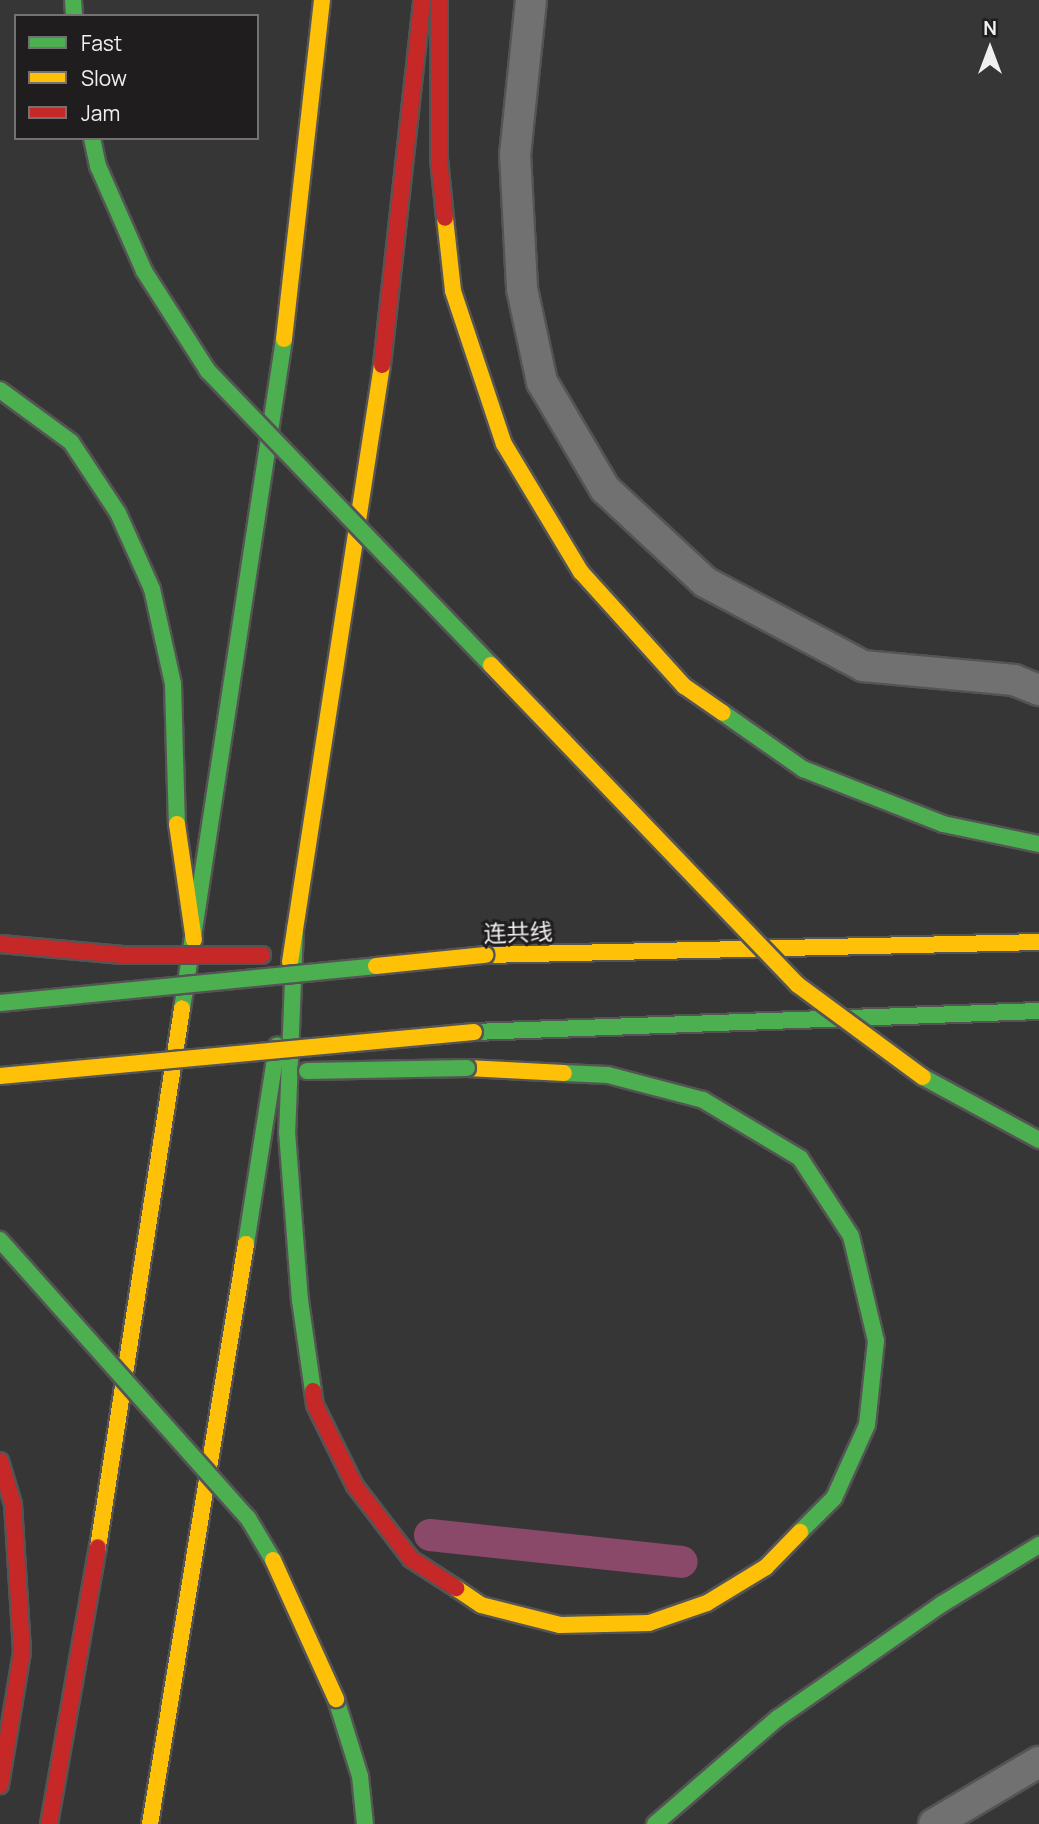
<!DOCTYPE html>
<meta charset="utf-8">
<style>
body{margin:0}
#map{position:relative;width:1039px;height:1824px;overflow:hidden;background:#373636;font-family:Manrope,"Noto Sans SC",sans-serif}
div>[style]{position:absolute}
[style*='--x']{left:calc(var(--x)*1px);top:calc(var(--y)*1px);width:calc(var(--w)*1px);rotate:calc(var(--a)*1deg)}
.canal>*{height:32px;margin:-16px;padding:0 16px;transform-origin:16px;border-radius:16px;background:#8b496a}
.roads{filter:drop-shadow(2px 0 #555454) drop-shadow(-2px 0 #555454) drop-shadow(0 2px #555454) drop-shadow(0 -2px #555454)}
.street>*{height:30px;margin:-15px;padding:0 15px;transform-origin:15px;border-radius:15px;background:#717171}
.fast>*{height:16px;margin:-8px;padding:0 8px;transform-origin:8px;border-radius:8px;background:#4caf50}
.slow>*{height:16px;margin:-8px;padding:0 8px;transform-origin:8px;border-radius:8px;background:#ffc107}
.jam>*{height:16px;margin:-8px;padding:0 8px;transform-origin:8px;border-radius:8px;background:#c62828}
.bridges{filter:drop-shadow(2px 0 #555454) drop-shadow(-2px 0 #555454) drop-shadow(0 2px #555454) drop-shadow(0 -2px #555454)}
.fast-bridge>*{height:16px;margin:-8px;padding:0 8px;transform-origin:8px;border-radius:8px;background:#4caf50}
.slow-bridge>*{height:16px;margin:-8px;padding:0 8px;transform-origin:8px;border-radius:8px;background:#ffc107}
.jam-bridge>*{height:16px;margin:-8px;padding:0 8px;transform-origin:8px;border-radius:8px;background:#c62828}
span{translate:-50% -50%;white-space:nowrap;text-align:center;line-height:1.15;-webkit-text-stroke:6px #1f1d1e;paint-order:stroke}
.street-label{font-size:23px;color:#f1eff0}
.legend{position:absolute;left:14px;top:14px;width:245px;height:126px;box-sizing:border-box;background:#1f1d1e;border:2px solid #737172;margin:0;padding:9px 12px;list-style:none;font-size:21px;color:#f1eff0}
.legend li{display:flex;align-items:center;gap:14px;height:35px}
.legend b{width:35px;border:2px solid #737172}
.north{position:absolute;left:955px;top:14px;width:70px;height:70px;-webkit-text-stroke:5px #1f1d1e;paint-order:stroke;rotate:0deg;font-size:19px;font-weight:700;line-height:28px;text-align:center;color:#f1eff0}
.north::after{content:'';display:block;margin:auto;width:24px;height:32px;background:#f1eff0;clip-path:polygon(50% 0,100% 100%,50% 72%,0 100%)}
</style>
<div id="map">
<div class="canal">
<div style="--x:430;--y:1535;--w:253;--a:6.1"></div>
</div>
<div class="roads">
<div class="street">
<div style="--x:531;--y:0;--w:155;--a:95.9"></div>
<div style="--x:515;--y:154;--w:135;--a:87"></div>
<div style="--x:522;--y:289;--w:95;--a:77.9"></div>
<div style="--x:542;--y:382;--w:124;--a:59.5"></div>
<div style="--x:605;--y:489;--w:137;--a:42.9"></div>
<div style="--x:705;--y:582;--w:179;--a:28"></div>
<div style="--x:863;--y:666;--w:152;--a:5.3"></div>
<div style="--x:1014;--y:680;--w:27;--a:22"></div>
<div style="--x:934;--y:1824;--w:122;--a:-30.6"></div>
</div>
<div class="fast">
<div style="--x:73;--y:0;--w:16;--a:86"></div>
<div style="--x:0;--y:390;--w:88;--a:36.2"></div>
<div style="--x:71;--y:442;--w:85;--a:56.5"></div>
<div style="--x:118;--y:513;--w:83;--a:65.9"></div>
<div style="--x:152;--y:589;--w:97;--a:77.5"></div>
<div style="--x:173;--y:684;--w:140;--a:88.4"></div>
<div style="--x:723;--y:713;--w:98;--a:35"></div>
<div style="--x:803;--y:769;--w:150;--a:21.4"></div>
<div style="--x:943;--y:824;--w:98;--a:11.8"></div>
<div style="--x:295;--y:928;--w:204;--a:92.2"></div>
<div style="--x:287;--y:1132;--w:169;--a:85.6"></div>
<div style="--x:300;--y:1300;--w:92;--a:81.9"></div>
<div style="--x:182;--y:1009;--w:678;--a:-81.34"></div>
<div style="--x:474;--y:1032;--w:565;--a:-2.13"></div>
<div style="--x:564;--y:1073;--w:44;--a:2.6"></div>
<div style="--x:608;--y:1075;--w:98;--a:14.7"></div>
<div style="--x:703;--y:1100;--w:113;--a:30.9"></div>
<div style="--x:800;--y:1158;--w:93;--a:56.8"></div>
<div style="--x:851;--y:1236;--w:108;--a:76.6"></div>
<div style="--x:876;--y:1341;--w:84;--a:96.1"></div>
<div style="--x:867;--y:1425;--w:80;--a:114.3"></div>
<div style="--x:834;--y:1498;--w:48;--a:135"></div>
<div style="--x:246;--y:1244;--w:201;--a:-81.1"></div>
<div style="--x:336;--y:1699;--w:81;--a:72.7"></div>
<div style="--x:360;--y:1776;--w:48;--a:84.1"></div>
<div style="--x:655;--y:1824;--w:162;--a:-40.8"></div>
<div style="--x:778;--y:1718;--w:200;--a:-34.8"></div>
<div style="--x:942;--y:1604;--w:114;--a:-31.3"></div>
</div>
<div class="slow">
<div style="--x:445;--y:218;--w:73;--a:83.7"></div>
<div style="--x:453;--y:291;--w:161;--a:71.6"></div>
<div style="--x:504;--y:444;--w:149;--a:59"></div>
<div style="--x:581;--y:572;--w:154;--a:47.9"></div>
<div style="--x:684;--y:686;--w:47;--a:34.7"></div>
<div style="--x:284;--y:339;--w:341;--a:-83.6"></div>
<div style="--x:177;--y:824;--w:117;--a:81.7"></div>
<div style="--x:485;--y:955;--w:554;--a:-1.34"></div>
<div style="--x:290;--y:962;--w:604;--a:-81.24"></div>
<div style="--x:467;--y:1068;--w:97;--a:3"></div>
<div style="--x:98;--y:1547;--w:545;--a:-81.13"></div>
<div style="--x:456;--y:1588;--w:30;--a:34"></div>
<div style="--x:481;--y:1605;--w:81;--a:14.2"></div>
<div style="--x:560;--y:1625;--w:89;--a:-1.3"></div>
<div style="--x:649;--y:1623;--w:61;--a:-19"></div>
<div style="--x:707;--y:1603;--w:69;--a:-31.4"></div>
<div style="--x:766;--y:1567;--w:49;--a:-45.8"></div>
<div style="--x:150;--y:1824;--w:588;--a:-80.6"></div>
</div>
<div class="jam">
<div style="--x:439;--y:0;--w:159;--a:90"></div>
<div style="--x:439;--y:159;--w:59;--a:84.2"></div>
<div style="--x:382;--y:365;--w:367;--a:-83.7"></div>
<div style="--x:313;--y:1391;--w:14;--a:82"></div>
<div style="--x:315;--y:1405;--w:90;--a:63.7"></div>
<div style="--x:355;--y:1486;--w:92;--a:52.5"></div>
<div style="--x:411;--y:1559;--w:54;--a:32.8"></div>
<div style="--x:0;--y:1461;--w:45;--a:73.2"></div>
<div style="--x:13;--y:1504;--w:148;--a:86.5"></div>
<div style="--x:22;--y:1652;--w:135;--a:99.4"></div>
<div style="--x:49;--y:1824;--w:281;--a:-80"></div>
</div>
</div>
<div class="bridges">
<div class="fast-bridge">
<div style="--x:92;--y:138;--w:29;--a:78"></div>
<div style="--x:98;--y:166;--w:115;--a:66.3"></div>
<div style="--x:144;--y:271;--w:119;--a:57.4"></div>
<div style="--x:208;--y:371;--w:408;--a:46.1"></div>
<div style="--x:0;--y:1003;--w:378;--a:-5.6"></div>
<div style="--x:307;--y:1071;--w:160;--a:-1.1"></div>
<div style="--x:923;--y:1077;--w:132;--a:28.5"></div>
<div style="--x:0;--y:1240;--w:373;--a:48.3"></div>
<div style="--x:248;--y:1518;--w:49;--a:59.2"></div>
</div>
<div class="slow-bridge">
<div style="--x:491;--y:665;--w:443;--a:46.2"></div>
<div style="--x:798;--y:985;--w:155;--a:36.4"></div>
<div style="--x:376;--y:966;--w:110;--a:-5.8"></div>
<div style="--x:0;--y:1076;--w:476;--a:-5.3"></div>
<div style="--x:273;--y:1560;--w:153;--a:65.6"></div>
</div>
<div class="jam-bridge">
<div style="--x:0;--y:944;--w:123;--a:5.1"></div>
<div style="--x:123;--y:955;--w:139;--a:0"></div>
</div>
</div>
<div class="street-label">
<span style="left:518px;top:932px;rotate:-2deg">连共线</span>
</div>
<ul class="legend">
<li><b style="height:9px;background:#4caf50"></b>Fast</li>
<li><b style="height:9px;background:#ffc107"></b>Slow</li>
<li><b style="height:9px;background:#c62828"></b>Jam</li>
</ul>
<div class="north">N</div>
</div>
